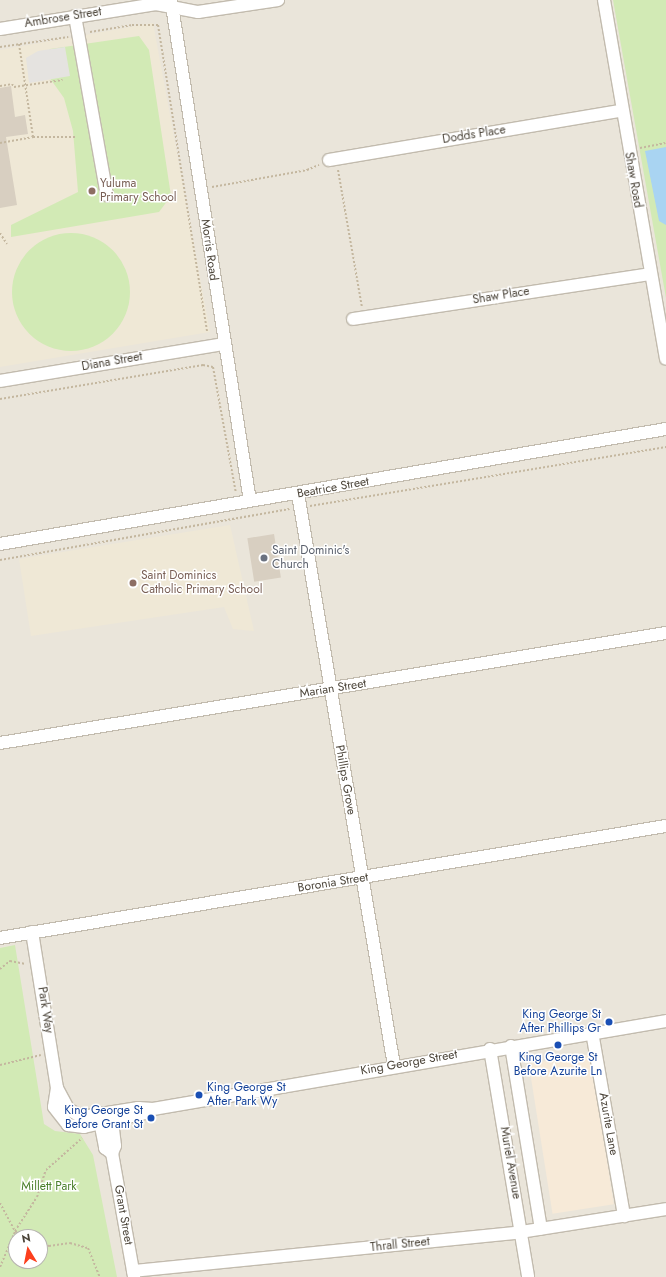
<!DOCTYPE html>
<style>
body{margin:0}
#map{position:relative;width:666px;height:1277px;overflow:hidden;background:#f6f3ec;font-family:Jost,sans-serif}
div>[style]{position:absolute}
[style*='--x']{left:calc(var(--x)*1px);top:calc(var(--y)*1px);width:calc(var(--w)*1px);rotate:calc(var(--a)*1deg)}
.residential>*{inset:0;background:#eae5da}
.commercial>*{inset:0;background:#f7ead8;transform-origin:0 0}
.education>*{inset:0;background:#efe8d6}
.green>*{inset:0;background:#d2eab5}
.round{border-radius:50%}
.parking>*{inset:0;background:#e5e3e0}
.water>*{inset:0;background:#a9d4f2}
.building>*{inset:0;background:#d8cfc1;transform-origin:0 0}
.path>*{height:2px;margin-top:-1px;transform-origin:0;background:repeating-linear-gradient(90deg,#c4b79f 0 2px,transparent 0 4px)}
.roads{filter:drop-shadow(1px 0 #c2bbae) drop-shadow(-1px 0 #c2bbae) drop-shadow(0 1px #c2bbae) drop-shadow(0 -1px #c2bbae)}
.minor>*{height:12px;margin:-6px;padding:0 6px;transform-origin:6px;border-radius:6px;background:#fff}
.dots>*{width:11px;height:11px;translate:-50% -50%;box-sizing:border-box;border:2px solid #fff;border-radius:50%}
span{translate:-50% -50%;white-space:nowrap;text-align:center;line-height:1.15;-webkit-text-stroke:3px #fff;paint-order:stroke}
.street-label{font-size:12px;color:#4b4439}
.education-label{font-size:12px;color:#785e54}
.left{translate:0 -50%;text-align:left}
.worship-label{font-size:12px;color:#5b616d}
.transit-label{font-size:12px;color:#164399}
.right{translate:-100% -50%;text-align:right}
.park-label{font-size:12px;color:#4a7f2a}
.north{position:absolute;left:8px;top:1229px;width:40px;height:40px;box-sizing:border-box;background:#fff;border:1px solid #b7b4b0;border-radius:50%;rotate:350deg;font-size:11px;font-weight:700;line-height:16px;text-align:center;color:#4b4439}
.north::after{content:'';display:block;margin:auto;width:14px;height:18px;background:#fc3f1d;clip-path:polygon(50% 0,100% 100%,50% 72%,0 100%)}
</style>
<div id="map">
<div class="residential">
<div style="clip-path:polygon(evenodd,0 0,666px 0,666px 1277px,0 1277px,0 0,16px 1237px,40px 1237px,40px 1261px,16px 1261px,16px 1237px)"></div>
</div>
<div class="commercial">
<div style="left:590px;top:1054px;width:152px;height:62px;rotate:81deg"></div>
</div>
<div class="education">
<div style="clip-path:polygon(153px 23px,210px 332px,0 367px,0 50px)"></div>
<div style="clip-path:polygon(230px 525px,254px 631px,233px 629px,224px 607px,31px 636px,19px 559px)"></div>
</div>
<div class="green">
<div style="clip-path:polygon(613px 0,666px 0,666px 298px)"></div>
<div style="clip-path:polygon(139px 36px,149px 50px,171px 196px,159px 212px,11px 237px,11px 225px,78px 192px,73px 131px,64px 98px,39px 63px,50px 49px)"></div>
<div class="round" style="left:12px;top:233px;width:118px;height:118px"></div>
<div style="clip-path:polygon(evenodd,15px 945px,44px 1124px,55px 1131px,80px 1134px,93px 1155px,117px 1277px,0 1277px,0 948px,15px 945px,16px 1237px,40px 1237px,40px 1261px,16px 1261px,16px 1237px)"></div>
</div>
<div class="parking">
<div style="clip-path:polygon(65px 47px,70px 76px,29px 83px,26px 58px,38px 51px)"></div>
</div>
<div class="water">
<div style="clip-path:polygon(666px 147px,666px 225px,659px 221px,645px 151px)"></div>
</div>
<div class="building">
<div style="clip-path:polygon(11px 86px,15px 117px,25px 115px,28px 134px,6px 137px,17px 205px,0 208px,0 88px)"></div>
<div style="left:274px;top:534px;width:44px;height:27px;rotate:81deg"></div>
</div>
<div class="path">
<div style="--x:90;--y:32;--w:43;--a:-9.5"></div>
<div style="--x:132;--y:25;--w:26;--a:0"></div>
<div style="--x:158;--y:25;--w:310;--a:80.9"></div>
<div style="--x:19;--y:44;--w:94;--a:81.4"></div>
<div style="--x:33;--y:137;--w:44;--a:0"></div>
<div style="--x:0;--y:47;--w:69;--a:-8.4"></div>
<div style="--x:0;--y:86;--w:12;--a:-9"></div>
<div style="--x:12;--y:84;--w:4;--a:56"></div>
<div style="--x:14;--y:87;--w:49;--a:-8.3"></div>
<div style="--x:0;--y:143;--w:34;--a:-10"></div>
<div style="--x:640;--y:148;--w:26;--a:-11"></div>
<div style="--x:338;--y:170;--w:139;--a:80.1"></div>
<div style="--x:212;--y:187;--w:97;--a:-10.1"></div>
<div style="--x:307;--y:170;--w:13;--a:-23"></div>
<div style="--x:0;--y:233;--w:13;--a:58"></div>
<div style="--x:0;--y:399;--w:206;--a:-9.5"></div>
<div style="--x:203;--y:365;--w:10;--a:11"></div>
<div style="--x:213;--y:367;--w:128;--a:79.7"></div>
<div style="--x:310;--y:506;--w:361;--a:-9.4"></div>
<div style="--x:0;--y:560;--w:294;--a:-10"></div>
<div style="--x:0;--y:969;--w:13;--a:-39"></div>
<div style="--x:10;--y:961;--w:16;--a:11"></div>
<div style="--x:0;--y:1065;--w:42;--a:-13.7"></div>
<div style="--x:0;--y:1203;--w:32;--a:62"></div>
<div style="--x:15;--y:1231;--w:40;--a:-57.1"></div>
<div style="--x:37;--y:1197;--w:28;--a:-72"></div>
<div style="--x:46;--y:1170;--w:48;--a:-41.6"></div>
<div style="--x:40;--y:1242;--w:10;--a:24"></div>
<div style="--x:49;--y:1246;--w:21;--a:-8"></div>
<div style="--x:70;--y:1243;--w:19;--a:16"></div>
<div style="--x:88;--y:1248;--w:31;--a:68"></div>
<div style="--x:0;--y:1267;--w:39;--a:-67"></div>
<div style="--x:15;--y:1231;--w:15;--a:23"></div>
</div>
<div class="roads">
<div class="minor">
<div style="--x:171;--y:0;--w:507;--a:81.04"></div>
<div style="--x:604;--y:0;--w:364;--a:80.2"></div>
<div style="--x:75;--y:16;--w:182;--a:79.9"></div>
<div style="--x:0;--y:29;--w:158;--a:-9.1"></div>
<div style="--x:156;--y:4;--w:43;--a:10.8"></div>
<div style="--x:198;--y:12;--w:81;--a:-8.5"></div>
<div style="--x:329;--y:160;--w:295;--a:-9.6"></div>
<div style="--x:353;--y:319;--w:299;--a:-8.6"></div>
<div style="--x:0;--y:381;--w:226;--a:-9.4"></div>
<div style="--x:298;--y:494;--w:580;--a:80.47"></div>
<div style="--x:0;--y:544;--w:676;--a:-9.8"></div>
<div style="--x:0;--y:743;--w:675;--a:-9.38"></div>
<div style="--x:32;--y:932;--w:158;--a:80.9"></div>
<div style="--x:57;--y:1088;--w:24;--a:62"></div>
<div style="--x:68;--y:1109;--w:16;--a:30"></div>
<div style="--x:82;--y:1117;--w:57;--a:-9.1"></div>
<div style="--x:138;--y:1108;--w:15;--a:4"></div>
<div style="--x:153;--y:1109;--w:520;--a:-9.73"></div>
<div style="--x:0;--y:938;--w:675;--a:-9.55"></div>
<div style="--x:592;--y:1032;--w:187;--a:80.1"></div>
<div style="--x:511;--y:1046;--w:185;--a:80.7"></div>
<div style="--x:490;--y:1049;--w:231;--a:80.5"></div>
<div style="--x:57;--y:1088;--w:19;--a:99"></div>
<div style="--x:54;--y:1107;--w:23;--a:52"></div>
<div style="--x:68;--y:1125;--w:16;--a:7"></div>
<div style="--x:84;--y:1127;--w:63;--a:-12.9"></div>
<div style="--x:111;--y:1113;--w:33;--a:83"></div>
<div style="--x:115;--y:1146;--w:8;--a:113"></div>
<div style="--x:112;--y:1153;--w:126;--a:79.9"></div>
<div style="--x:99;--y:1116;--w:33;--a:79"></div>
<div style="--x:105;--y:1148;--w:9;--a:36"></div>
<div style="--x:133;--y:1271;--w:390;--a:-5.7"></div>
<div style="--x:521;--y:1232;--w:147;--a:-9"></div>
</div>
</div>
<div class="dots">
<div style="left:92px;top:191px;background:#8d6e63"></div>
<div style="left:264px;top:558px;background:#6b7280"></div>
<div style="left:133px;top:583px;background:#8d6e63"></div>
<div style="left:609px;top:1022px;background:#1a4fb4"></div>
<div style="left:558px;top:1045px;background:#1a4fb4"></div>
<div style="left:199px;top:1095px;background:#1a4fb4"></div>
<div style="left:151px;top:1118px;background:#1a4fb4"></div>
</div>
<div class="street-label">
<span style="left:63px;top:18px;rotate:-9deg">Ambrose Street</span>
<span style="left:474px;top:135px;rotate:-9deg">Dodds Place</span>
<span style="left:633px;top:180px;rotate:80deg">Shaw Road</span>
<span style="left:209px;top:250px;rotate:82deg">Morris Road</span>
<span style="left:501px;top:296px;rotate:-9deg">Shaw Place</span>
<span style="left:112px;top:362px;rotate:-10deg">Diana Street</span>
<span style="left:333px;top:488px;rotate:-10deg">Beatrice Street</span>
<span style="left:333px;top:689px;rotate:-9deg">Marian Street</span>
<span style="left:345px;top:780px;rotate:80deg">Phillips Grove</span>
<span style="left:333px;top:883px;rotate:-9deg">Boronia Street</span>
<span style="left:45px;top:1010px;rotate:81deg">Park Way</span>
<span style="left:409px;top:1063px;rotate:-10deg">King George Street</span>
<span style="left:608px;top:1124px;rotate:80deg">Azurite Lane</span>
<span style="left:510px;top:1163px;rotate:80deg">Muriel Avenue</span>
<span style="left:123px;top:1215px;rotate:80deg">Grant Street</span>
<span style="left:400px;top:1245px;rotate:-6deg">Thrall Street</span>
</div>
<div class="education-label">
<span class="left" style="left:100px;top:191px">Yuluma<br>Primary School</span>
<span class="left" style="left:141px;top:583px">Saint Dominics<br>Catholic Primary School</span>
</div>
<div class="worship-label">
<span class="left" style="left:272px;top:558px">Saint Dominic's<br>Church</span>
</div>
<div class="transit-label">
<span class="right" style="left:601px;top:1022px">King George St<br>After Phillips Gr</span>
<span style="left:558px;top:1065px">King George St<br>Before Azurite Ln</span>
<span class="left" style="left:207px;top:1095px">King George St<br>After Park Wy</span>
<span class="right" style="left:143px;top:1118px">King George St<br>Before Grant St</span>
</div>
<div class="park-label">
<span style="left:49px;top:1187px">Millett Park</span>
</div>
<div class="north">N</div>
</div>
